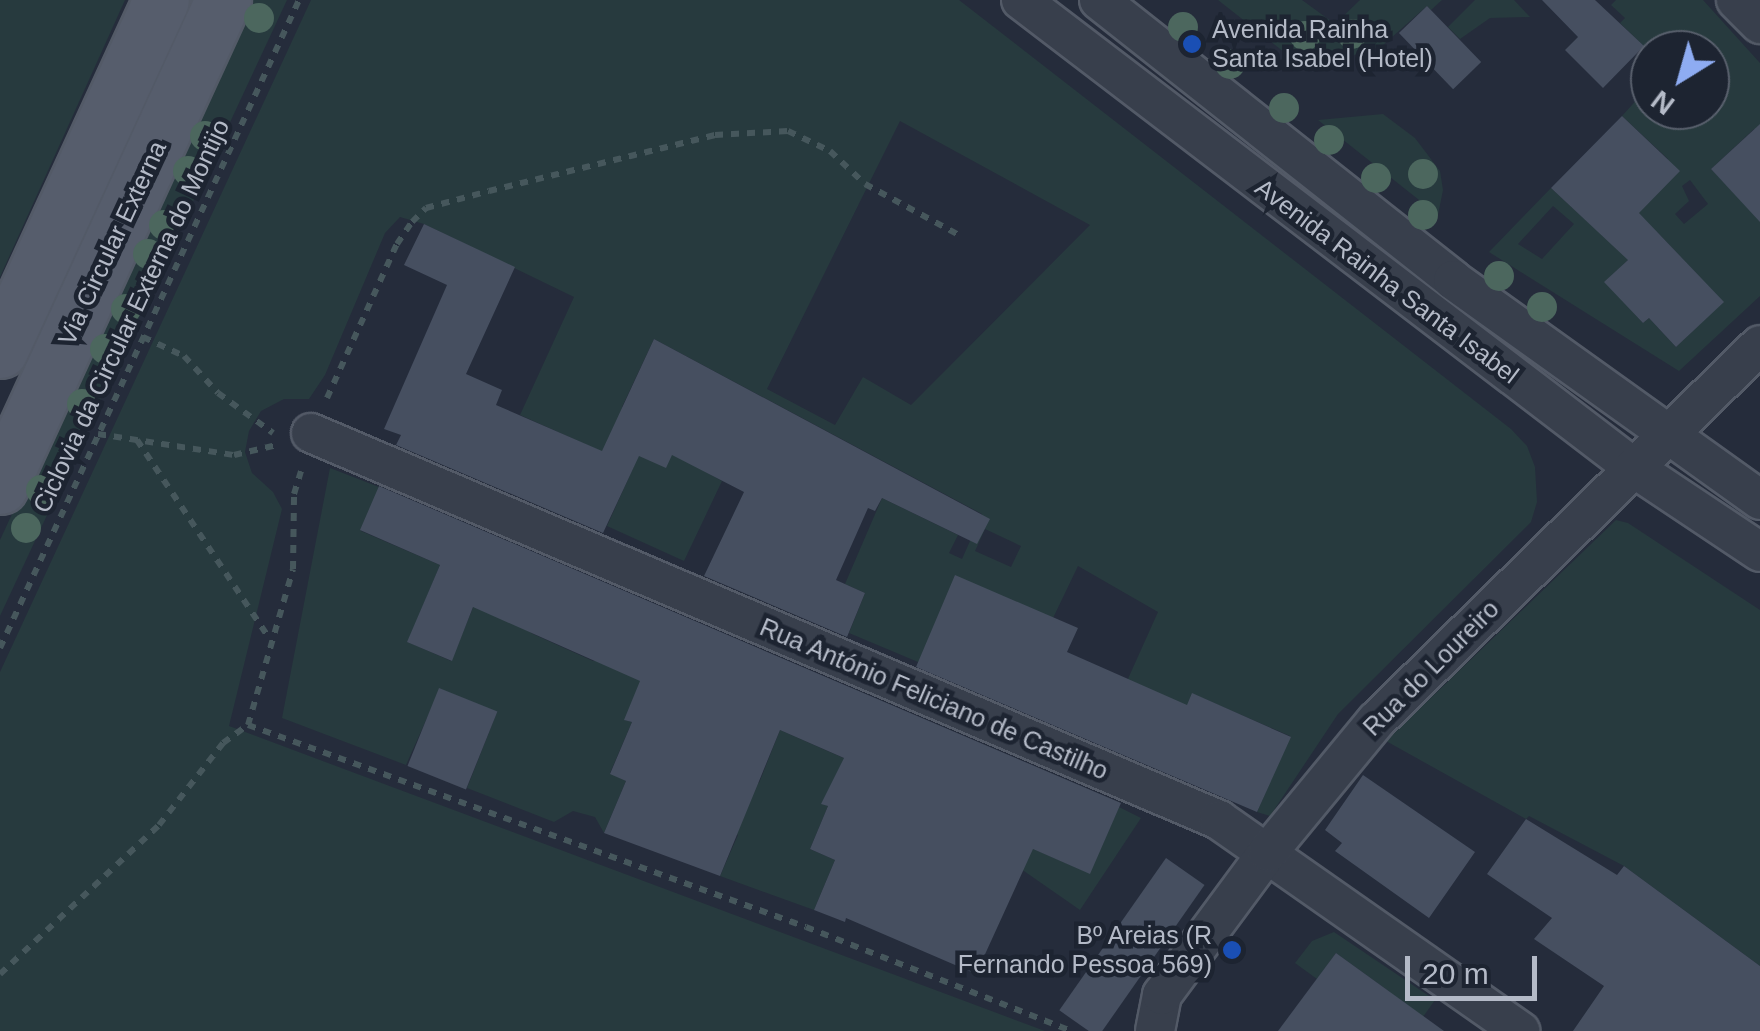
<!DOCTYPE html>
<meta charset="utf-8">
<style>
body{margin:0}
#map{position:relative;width:1760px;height:1031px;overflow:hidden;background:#252c3b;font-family:Arial,sans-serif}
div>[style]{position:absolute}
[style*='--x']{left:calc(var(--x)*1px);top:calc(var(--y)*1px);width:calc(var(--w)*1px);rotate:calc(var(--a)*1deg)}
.green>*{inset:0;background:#273a3e}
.building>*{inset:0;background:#464f60;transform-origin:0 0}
.path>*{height:6px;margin-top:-3px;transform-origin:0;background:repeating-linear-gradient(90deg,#46575c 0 8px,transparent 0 16px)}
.roads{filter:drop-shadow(2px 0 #535a67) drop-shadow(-2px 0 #535a67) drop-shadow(0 2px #535a67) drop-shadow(0 -2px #535a67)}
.minor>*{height:38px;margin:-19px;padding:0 19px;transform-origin:19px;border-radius:19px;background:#383f4c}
.primary>*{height:55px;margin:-27.5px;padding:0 27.5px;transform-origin:27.5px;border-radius:27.5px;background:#565d6c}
.trees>*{width:30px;height:30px;margin:-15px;border-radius:50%;background:#4c675e}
.dots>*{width:28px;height:28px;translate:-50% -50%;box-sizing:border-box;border:5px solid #1d2431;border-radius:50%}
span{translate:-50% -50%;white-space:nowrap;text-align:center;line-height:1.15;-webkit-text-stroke:9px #1d2431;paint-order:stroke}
.poi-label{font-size:25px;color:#b4bac7}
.left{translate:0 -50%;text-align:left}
.right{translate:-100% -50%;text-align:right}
.street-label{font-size:25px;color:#b4bac7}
.north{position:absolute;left:1630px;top:30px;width:100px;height:100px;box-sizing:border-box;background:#1d2431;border:2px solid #59606d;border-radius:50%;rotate:217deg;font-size:28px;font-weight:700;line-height:40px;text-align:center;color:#b4bac7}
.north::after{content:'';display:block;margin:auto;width:35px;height:45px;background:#8eacf2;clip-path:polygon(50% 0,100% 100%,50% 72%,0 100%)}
.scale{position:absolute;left:1405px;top:956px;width:132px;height:45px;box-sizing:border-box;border:5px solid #b4bac7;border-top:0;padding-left:12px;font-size:30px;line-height:35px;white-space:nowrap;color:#b4bac7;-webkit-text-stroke:8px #1d2431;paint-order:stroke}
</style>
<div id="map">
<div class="green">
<div style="clip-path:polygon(0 0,125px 0,0 277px)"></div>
<div style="clip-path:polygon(250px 0,287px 0,0 616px,0 540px)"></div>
<div style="clip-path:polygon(evenodd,311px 0,959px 0,1511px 429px,1527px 446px,1535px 467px,1537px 502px,1531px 522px,1338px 714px,1270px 816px,1257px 812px,1290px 736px,1193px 694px,1159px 769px,1100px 741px,1158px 612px,1078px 566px,1042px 641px,918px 662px,849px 633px,865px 593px,845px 584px,882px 498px,958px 535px,949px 553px,962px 559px,982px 514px,654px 339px,622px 407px,662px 425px,706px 472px,722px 481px,684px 561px,607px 526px,634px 466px,520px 415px,574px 297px,424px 224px,400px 217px,385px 233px,325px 375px,309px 399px,284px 399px,261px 411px,249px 431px,245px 452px,252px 473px,273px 492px,282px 509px,229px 726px,1045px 1031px,0 1031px,0 672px,311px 0,900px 121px,1090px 225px,911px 405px,863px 377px,835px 425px,767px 389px,900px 121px,311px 0,985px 529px,1021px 546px,1011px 567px,975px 551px,985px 529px)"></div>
<div style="clip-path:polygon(1218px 0,1302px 0,1335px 24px,1360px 0,1442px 0,1431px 10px,1427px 6px,1382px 46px,1336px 61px,1311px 62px,1284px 52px)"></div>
<div style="clip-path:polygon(1475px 0,1514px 0,1530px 17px,1490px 18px,1460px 39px,1448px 27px)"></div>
<div style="clip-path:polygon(evenodd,1616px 0,1703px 0,1760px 63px,1760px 134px,1754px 129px,1711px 169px,1760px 220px,1760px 296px,1679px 371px,1489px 252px,1551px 188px,1600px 233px,1668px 159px,1622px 116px,1650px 85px,1650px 110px,1710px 110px,1710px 50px,1650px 52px,1620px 23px,1625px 18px,1611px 5px,1616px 0,1690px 180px,1708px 204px,1684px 224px,1675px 214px,1689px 201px,1682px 186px,1690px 180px,1616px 0,1553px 206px,1574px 224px,1542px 259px,1518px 244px,1553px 206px,1616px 0,1657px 232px,1723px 302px,1676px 347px,1649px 318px,1643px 323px,1605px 282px,1657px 232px)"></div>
<div style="clip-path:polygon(1383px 114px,1415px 138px,1440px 171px,1443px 190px,1438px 215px,1318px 120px)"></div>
<div style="clip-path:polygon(330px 468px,379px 487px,361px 531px,440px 565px,408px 642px,451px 661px,477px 598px,533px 634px,593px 661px,649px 661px,625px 720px,632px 722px,610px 773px,626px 781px,604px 833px,595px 817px,573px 811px,554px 822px,467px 788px,497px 712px,440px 689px,406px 765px,282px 718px)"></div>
<div style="clip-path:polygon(1616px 520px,1628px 523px,1760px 610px,1760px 966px,1624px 866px,1529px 816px,1526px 819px,1386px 741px)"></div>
<div style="clip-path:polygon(780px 730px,848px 760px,822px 803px,828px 806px,810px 849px,835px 860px,814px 910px,720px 876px,738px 835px,716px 825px,691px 753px,759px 783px)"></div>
<div style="clip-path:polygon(1119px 807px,1141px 818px,1080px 910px,1001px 855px,1029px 847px,1089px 873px)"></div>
<div style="clip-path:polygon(1334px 932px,1435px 1000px,1413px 1031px,1390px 992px,1336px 953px,1317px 979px,1295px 963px,1312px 941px)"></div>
</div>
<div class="building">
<div style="clip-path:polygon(1542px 0,1595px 0,1644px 46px,1603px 88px,1565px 50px,1578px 37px)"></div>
<div style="left:1427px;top:6px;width:78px;height:39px;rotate:46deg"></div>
<div style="clip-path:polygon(1622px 116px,1680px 171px,1639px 213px,1724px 302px,1676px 347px,1649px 318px,1643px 323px,1604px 282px,1628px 260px,1551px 188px)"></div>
<div style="clip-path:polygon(1760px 124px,1760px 222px,1711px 169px)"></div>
<div style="clip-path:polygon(424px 224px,515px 267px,466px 374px,502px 390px,496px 405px,602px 451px,654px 339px,990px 519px,977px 544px,882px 498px,875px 511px,868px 508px,836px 580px,865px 593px,847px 637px,704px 576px,744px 492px,672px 455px,666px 468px,639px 456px,603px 533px,396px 445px,401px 435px,384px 429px,447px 285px,404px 265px)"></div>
<div style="clip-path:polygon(379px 486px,1121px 803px,1090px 874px,1033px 849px,976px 974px,846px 918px,845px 922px,814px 910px,835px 860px,810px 849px,828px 806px,821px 804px,844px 758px,780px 730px,720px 876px,604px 833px,626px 781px,610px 774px,632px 722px,624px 720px,640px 681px,473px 607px,452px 661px,407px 642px,440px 565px,360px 530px)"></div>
<div style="clip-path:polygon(955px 575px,1078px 628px,1067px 652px,1187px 705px,1192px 693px,1291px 737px,1257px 812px,916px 667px)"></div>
<div style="left:439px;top:688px;width:63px;height:84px;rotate:22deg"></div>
<div style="clip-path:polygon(1363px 775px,1475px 852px,1429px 918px,1335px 851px,1342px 843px,1325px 830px)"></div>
<div style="clip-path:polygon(1526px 819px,1617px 875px,1624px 866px,1760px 966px,1760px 1031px,1573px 1031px,1604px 986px,1534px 939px,1552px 918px,1487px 874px)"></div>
<div style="left:1166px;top:858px;width:47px;height:186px;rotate:35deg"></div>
<div style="clip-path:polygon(1336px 953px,1444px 1031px,1278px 1031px)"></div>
</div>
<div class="path">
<div style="--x:143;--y:337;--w:45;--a:24.9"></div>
<div style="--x:184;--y:356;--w:50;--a:47.4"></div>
<div style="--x:218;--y:393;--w:68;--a:36"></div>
<div style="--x:327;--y:398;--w:169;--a:-65.6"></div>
<div style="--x:397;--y:244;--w:27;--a:-56"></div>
<div style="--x:412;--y:222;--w:20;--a:-45"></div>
<div style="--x:426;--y:208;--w:65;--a:-15.1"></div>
<div style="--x:489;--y:191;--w:233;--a:-13.9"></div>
<div style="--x:715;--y:135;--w:73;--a:-3.1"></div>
<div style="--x:788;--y:131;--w:47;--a:25.5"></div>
<div style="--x:830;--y:151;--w:48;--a:43.3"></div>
<div style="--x:865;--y:184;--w:105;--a:28.5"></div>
<div style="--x:98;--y:434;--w:138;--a:8.8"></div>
<div style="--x:234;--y:455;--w:44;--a:-13.1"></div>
<div style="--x:137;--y:440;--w:238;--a:56.3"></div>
<div style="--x:0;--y:648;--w:714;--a:-65.23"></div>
<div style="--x:248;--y:725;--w:593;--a:19.9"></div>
<div style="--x:806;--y:927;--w:285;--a:21.4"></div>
<div style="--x:0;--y:974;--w:218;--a:-43.1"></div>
<div style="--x:159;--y:825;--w:104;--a:-52"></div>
<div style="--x:223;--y:743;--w:31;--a:-36"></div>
<div style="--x:248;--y:725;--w:162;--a:-73.9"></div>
<div style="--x:293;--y:569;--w:75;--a:-89.2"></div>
<div style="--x:294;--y:494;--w:24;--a:-73"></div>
</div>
<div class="roads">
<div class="minor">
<div style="--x:1021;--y:0;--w:771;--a:37.36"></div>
<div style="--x:1634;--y:468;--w:151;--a:33.7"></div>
<div style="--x:1099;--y:0;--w:451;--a:38.3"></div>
<div style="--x:1453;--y:280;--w:378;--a:35.6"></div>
<div style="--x:1736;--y:0;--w:34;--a:45"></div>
<div style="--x:311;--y:433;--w:987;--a:23.08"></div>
<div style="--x:1219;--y:820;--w:368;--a:35"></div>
<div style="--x:1155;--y:1031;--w:37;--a:-79"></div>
<div style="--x:1162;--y:995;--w:178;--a:-53.5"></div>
<div style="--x:1268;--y:852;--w:170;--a:-50.5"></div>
<div style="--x:1376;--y:721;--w:537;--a:-44.4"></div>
</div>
<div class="primary">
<div style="--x:0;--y:350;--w:385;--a:-65.3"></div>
<div style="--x:0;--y:486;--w:535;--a:-65.35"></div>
</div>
</div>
<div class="trees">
<div style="left:259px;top:18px"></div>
<div style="left:1183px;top:27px"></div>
<div style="left:1352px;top:34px"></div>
<div style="left:1305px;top:36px"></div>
<div style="left:1230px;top:64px"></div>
<div style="left:1284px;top:108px"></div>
<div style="left:205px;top:136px"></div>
<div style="left:1329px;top:140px"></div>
<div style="left:188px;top:171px"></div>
<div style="left:1423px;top:174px"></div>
<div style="left:1376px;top:178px"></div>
<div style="left:1423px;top:215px"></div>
<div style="left:164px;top:225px"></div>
<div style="left:148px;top:254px"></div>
<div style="left:1499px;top:276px"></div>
<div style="left:1542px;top:307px"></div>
<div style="left:126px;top:309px"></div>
<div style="left:105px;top:349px"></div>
<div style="left:82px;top:404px"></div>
<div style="left:41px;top:490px"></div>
<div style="left:26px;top:528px"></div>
</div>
<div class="dots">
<div style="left:1192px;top:44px;background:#1a4fb4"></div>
<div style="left:1232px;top:950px;background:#1a4fb4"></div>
</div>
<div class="poi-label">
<span class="left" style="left:1212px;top:44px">Avenida Rainha<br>Santa Isabel (Hotel)</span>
<span class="right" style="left:1212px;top:950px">Bº Areias (R<br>Fernando Pessoa 569)</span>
</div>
<div class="street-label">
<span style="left:112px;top:243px;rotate:-65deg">Via Circular Externa</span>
<span style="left:1387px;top:281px;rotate:37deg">Avenida Rainha Santa Isabel</span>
<span style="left:131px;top:316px;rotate:-65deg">Ciclovia da Circular Externa do Montijo</span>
<span style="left:1431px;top:668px;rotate:-45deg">Rua do Loureiro</span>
<span style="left:934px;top:699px;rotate:23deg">Rua António Feliciano de Castilho</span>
</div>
<div class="north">N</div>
<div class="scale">20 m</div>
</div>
